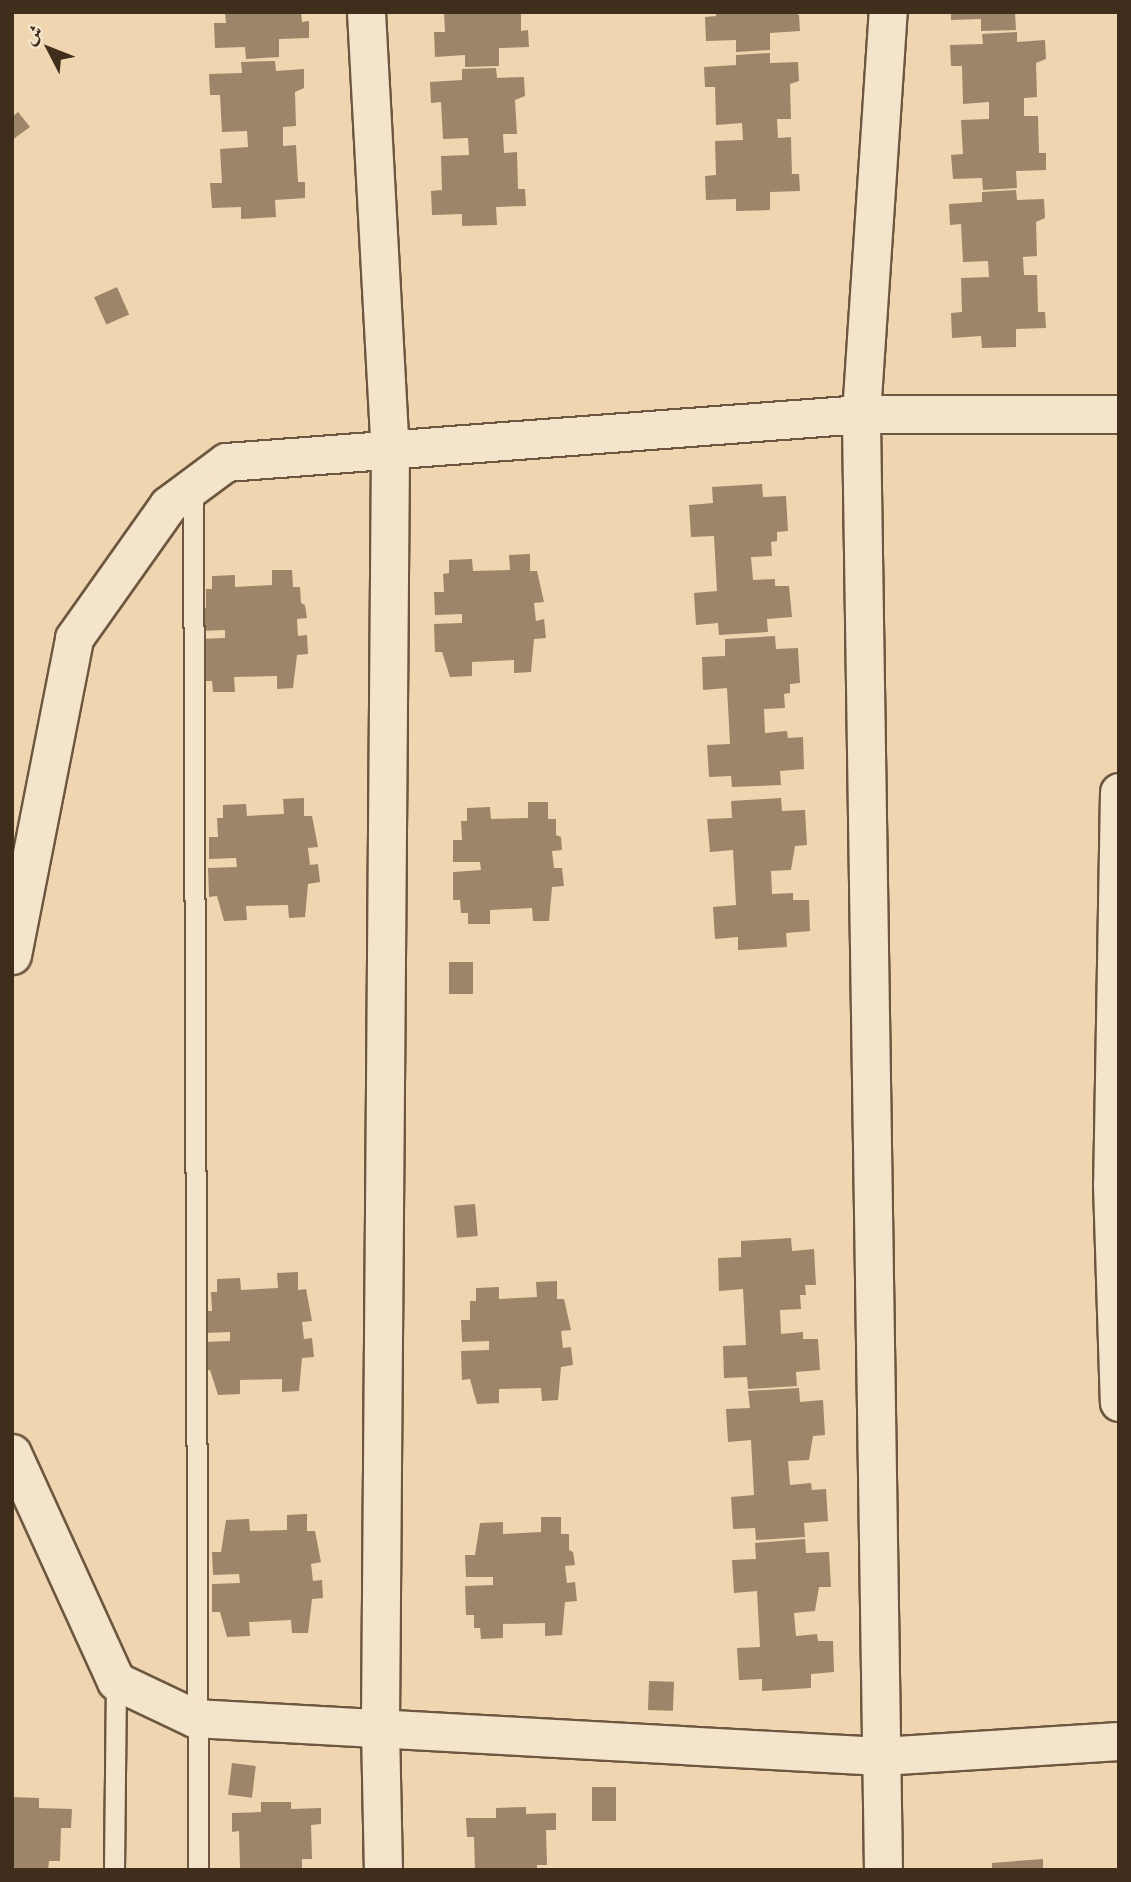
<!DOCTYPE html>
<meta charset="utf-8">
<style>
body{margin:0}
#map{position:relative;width:1131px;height:1882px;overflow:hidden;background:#f0d6b0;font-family:"EB Garamond",Amiri,serif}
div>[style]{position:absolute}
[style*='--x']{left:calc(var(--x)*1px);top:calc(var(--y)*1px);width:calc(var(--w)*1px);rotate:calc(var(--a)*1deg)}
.building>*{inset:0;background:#9c8568;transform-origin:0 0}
.roads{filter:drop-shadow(2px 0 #6d5740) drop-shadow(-2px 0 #6d5740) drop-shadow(0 2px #6d5740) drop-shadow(0 -2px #6d5740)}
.lane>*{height:19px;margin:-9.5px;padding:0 9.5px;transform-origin:9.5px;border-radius:9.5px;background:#f5e4cc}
.street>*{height:37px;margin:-18.5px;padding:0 18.5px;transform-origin:18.5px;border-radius:18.5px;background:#f5e4cc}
span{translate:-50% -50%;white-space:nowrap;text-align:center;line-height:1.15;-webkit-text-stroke:5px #f5e4cc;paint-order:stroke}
.frame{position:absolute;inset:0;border:14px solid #412d1b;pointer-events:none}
.north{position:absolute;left:14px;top:14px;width:70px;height:70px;-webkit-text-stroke:5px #f5e4cc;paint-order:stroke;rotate:312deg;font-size:19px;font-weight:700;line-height:28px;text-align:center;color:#412d1b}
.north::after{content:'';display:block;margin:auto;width:24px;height:32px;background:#412d1b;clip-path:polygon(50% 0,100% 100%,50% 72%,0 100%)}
</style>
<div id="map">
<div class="building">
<div style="clip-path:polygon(225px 12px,301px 12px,302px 22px,309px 21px,309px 38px,279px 39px,279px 57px,246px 59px,245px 47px,215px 48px,214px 23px,226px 23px)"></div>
<div style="clip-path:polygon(444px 12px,521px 12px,521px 31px,528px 30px,529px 47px,499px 48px,499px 66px,465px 67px,465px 55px,435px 57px,434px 32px,445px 32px)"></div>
<div style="clip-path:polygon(716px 12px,792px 12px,799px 15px,800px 31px,770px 33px,770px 50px,736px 52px,736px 40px,706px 41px,705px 17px,716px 16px)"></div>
<div style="clip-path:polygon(951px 12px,1015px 12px,1016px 30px,981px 31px,981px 19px,951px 20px)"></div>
<div style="clip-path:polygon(1017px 32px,1017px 42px,1045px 40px,1046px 59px,1036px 63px,1037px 97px,1024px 98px,1024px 116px,1038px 116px,1039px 153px,1046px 153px,1046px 170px,1016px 171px,1017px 188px,983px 190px,982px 178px,953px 179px,951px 155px,963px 154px,961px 120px,989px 119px,989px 102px,963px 104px,962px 66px,951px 66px,950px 45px,983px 44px,982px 34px)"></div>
<div style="clip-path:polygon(770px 53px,770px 63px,798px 62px,799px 81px,790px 84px,791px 119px,777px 119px,778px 138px,791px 137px,792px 174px,799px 174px,800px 191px,770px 192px,770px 210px,736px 211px,736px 199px,706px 200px,705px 176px,716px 175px,715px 141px,743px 140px,742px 123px,716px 125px,715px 87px,705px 87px,704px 67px,736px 65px,736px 55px)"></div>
<div style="clip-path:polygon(275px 61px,276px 71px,304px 69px,304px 88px,295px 92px,296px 126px,283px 127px,283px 146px,296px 145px,298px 182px,305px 182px,305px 198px,275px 200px,276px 217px,241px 219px,241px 207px,212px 208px,210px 183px,222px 183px,220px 149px,248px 147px,247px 131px,222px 132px,220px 95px,210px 95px,209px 74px,242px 73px,241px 62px)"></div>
<div style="clip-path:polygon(496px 68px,497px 78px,524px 77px,525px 96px,515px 100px,517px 134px,503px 134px,504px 153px,517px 152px,518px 189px,525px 189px,526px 206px,496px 207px,497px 225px,462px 226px,462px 214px,432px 215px,431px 191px,442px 190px,441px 156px,469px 155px,468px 138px,443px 139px,441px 102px,431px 103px,430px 82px,462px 80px,462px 69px)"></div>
<div style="clip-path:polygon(18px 112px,30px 127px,12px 140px,12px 117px)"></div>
<div style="clip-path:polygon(1016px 190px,1017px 200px,1044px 199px,1045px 218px,1036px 222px,1037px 256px,1023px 257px,1024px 275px,1037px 275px,1038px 312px,1045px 312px,1046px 328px,1016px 329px,1016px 347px,982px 348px,981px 336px,952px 338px,951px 313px,962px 312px,961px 278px,989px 277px,988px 261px,963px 262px,961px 224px,950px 225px,949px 204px,982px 202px,982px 192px)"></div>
<div style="left:117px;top:287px;width:30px;height:25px;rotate:66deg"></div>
<div style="clip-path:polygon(762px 484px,763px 497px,786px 496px,788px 531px,777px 532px,777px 541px,771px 542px,772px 556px,751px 557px,753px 580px,775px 579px,775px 586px,789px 586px,792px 617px,767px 619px,768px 632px,719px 635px,718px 623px,696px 625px,694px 593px,717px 591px,714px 536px,691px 537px,689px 505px,713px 503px,712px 487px)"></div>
<div style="clip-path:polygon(530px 554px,530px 571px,537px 571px,544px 602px,534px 603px,536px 621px,544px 619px,546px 638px,534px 639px,531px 672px,514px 673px,514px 660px,472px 662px,472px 676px,450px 677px,442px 652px,435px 652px,434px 624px,462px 623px,462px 614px,435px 615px,434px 592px,444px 592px,443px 574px,449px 573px,449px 560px,472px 559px,473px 571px,510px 570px,509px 555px)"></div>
<div style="clip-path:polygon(272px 570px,292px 570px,293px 587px,300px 587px,301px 603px,305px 605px,307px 618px,297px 619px,298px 636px,307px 635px,308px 654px,297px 655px,293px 688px,277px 689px,277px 676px,234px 677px,235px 692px,213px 692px,212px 681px,205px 681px,205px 668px,198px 668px,197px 639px,225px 638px,225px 630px,198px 631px,197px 608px,206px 608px,206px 589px,212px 589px,212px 576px,235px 575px,235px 587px,272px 585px)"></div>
<div style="clip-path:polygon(775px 636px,776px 649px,798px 648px,800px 683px,790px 684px,790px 693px,784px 694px,785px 708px,764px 709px,765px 733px,787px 731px,788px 738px,803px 737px,804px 769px,780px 771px,781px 785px,732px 787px,731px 776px,709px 777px,707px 745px,730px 744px,727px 688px,703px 690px,702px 657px,725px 656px,725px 639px)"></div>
<div style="clip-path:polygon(304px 798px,304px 816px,312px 816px,318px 847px,308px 848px,310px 865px,318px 864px,320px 882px,308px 884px,305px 917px,289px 918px,288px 905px,246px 906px,247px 920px,224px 921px,217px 896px,209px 897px,208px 868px,237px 867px,236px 858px,209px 859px,209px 837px,218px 837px,217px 818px,223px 818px,223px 805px,246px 804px,247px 816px,284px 814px,283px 799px)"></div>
<div style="clip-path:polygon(781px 798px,782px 811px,805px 810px,807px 845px,795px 846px,791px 870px,771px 871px,772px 894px,793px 893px,793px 900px,809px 900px,810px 931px,786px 933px,787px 947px,738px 950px,738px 937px,715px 939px,713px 907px,736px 905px,733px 850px,710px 852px,707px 819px,732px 818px,731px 801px)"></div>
<div style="clip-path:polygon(528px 802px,548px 802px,548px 819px,556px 819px,556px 835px,561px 837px,562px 850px,552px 851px,554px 868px,562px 868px,564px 886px,552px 887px,549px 921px,533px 921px,532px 908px,490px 910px,490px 924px,468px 924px,468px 913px,461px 913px,460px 900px,453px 900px,453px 872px,481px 870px,480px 862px,453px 862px,453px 840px,462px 840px,461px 821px,467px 821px,467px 808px,490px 807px,491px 819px,528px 818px)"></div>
<div style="left:473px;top:962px;width:32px;height:24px;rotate:90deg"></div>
<div style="left:475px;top:1204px;width:32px;height:21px;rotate:85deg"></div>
<div style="clip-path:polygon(791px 1238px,792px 1251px,814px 1249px,816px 1285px,805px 1285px,806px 1295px,800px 1295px,801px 1309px,780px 1310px,781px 1334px,803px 1332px,803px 1339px,818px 1339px,820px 1370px,796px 1372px,797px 1386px,748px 1389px,747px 1377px,724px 1378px,723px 1346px,746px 1345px,743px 1289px,719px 1291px,718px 1258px,741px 1257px,741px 1241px)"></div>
<div style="clip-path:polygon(298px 1272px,298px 1290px,306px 1289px,312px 1321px,302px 1322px,304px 1339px,312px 1338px,314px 1357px,302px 1358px,299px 1391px,282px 1392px,282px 1379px,240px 1380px,240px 1394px,218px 1395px,210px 1370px,203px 1371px,203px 1342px,230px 1341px,230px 1332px,203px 1333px,202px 1311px,212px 1311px,211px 1292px,217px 1292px,217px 1279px,240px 1278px,241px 1290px,278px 1288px,277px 1273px)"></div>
<div style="clip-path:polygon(557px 1281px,557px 1299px,564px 1299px,571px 1330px,561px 1331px,563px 1348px,571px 1347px,573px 1365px,561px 1367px,558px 1400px,542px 1401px,541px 1388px,499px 1389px,499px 1403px,477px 1404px,470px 1379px,462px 1380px,461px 1351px,489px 1350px,489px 1341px,462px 1342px,461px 1320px,470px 1320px,470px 1301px,476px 1301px,476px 1288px,499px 1287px,499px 1299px,537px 1297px,536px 1282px)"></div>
<div style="clip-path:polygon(799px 1388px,800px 1402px,823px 1400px,825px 1435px,813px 1436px,809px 1460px,788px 1461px,790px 1485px,811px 1483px,812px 1490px,826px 1489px,828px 1521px,804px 1523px,805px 1537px,756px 1540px,755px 1528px,733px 1529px,731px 1497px,754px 1495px,751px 1440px,728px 1442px,726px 1409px,750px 1408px,748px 1391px)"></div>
<div style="clip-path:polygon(307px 1514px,307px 1531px,315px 1531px,321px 1562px,311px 1564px,313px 1581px,322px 1580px,323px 1598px,312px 1599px,308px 1633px,292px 1633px,291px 1620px,249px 1622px,250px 1636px,227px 1637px,220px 1612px,212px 1612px,212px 1584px,240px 1583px,239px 1574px,213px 1575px,212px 1552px,221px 1552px,226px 1520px,249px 1519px,250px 1531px,287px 1530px,287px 1515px)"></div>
<div style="clip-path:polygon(541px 1517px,561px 1517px,561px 1534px,569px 1534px,569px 1550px,573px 1552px,575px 1565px,565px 1566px,567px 1583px,575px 1582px,577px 1601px,565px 1602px,562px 1635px,545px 1636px,545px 1623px,503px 1624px,503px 1638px,481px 1639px,480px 1628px,474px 1628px,474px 1615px,466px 1615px,465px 1586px,493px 1585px,493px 1577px,466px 1577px,465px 1555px,475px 1555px,480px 1523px,503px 1522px,503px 1534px,541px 1532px)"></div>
<div style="clip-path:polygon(805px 1539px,806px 1553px,829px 1552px,831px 1587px,819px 1587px,815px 1611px,794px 1613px,796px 1636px,817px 1634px,818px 1641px,833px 1641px,834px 1672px,811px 1674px,811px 1688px,762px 1691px,762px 1679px,739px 1680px,737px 1648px,760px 1647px,757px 1591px,734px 1593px,732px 1560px,756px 1559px,755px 1543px)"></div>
<div style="left:649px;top:1681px;width:25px;height:29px;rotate:2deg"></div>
<div style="left:232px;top:1763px;width:24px;height:32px;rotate:7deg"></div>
<div style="left:592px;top:1787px;width:24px;height:34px"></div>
<div style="clip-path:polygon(12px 1797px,39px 1798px,39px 1808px,72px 1809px,71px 1828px,61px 1828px,60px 1861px,49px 1861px,48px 1870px,17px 1870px,12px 1865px)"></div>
<div style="clip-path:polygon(261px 1802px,291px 1802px,291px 1809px,321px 1808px,321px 1824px,311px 1825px,312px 1859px,302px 1859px,302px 1870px,240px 1870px,239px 1831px,232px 1832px,232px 1813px,261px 1812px)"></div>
<div style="clip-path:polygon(526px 1807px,526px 1814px,556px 1813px,556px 1830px,546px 1830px,547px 1865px,537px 1865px,537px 1870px,475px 1870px,474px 1837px,467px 1837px,466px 1818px,496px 1818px,496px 1808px)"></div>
<div style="clip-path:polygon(1043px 1859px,1043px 1870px,992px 1870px,992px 1863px)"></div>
</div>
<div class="roads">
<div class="lane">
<div style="--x:193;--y:486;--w:1384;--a:89.79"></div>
<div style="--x:114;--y:1870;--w:189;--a:-89.4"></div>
</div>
<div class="street">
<div style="--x:366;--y:12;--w:438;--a:86.9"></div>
<div style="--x:390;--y:449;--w:1280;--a:90.45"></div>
<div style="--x:380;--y:1729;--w:141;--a:88.8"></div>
<div style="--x:1119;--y:792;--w:392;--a:91"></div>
<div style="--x:1112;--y:1184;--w:218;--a:88.2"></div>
<div style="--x:12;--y:955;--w:323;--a:-78.9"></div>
<div style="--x:74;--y:638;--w:163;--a:-54.7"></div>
<div style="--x:168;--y:505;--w:72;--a:-36.6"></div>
<div style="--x:226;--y:462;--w:637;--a:-4.32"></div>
<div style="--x:861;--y:414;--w:258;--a:0"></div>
<div style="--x:12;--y:1453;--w:251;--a:65.5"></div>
<div style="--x:116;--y:1681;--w:86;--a:25.4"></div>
<div style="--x:194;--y:1718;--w:688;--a:3.17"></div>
<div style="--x:881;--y:1756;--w:238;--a:-3.6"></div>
<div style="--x:883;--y:1870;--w:1456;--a:-90.87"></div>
<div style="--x:861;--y:414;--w:403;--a:-86.2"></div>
</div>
</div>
<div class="frame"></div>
<div class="north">ش</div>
</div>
